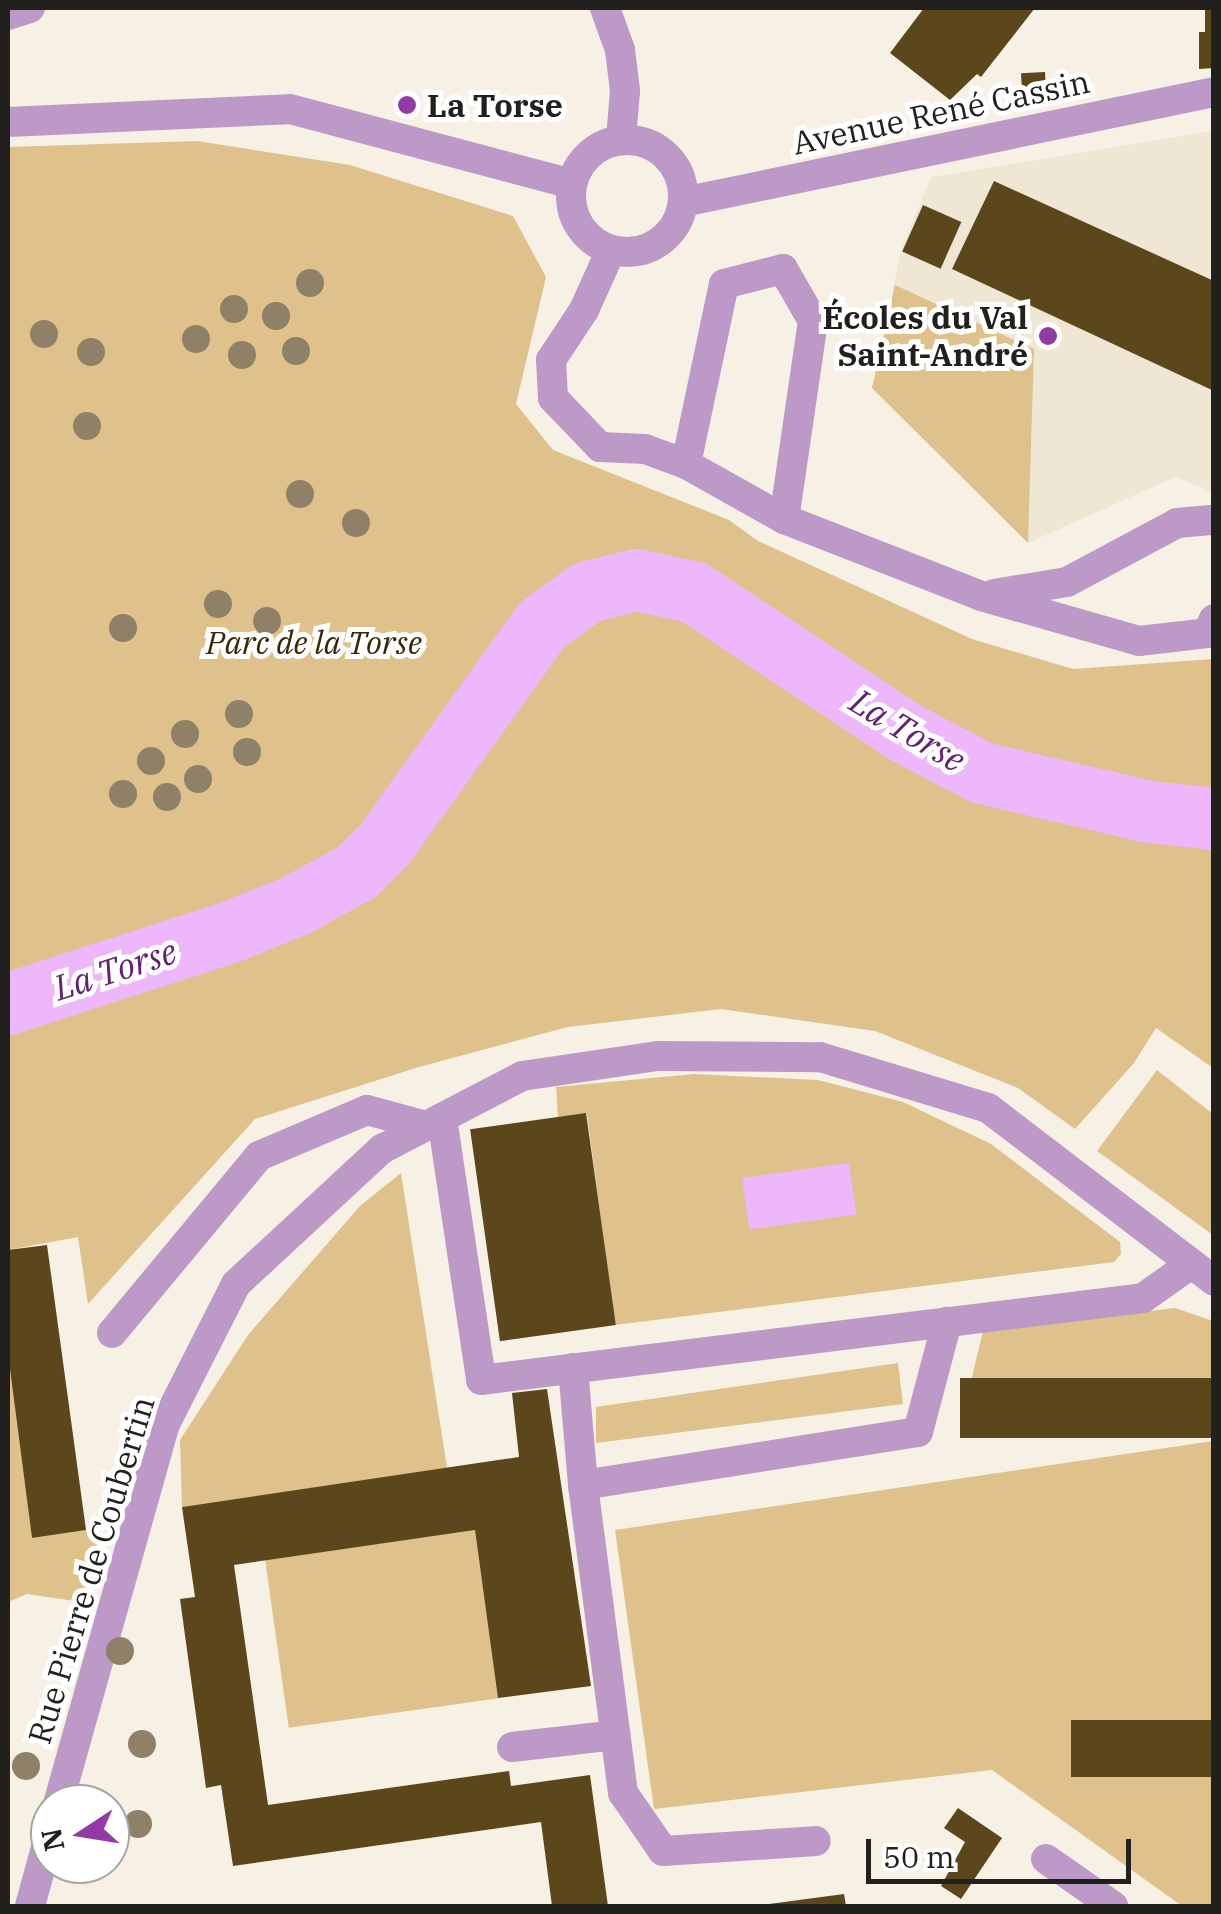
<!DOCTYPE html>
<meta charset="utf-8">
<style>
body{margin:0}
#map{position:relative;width:1221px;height:1914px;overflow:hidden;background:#f7f0e5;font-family:"IBM Plex Serif",serif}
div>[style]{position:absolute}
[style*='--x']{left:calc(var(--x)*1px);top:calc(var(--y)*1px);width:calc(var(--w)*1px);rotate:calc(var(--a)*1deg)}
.built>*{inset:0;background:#f0e6d4}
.green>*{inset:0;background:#dec18b;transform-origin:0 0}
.water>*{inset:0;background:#eeb7fc;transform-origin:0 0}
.river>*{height:62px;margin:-31px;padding:0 31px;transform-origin:31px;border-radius:31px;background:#eeb7fc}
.building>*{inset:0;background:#5c461b;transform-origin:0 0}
.minor>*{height:30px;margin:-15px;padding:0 15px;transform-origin:15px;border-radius:15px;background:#bd99c7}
.minor>.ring{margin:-15px;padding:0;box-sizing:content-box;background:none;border:30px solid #bd99c7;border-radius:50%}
.trees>*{width:28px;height:28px;margin:-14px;border-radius:50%;background:#8e8168}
.dots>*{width:28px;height:28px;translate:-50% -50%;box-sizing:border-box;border:5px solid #fff;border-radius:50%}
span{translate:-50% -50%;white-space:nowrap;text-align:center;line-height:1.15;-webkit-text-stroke:10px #fff;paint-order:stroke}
.poi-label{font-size:32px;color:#22201c;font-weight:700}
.left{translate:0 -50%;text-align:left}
.right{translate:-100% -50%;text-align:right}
.street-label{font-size:32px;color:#22201c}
.park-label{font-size:32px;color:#382702;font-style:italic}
.water-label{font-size:35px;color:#622272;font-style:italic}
.frame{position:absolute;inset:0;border:10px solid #22201c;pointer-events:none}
.north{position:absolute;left:30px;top:1784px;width:100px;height:100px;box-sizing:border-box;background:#fff;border:2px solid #a7a6a4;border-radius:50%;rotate:258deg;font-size:28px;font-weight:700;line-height:40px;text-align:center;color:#22201c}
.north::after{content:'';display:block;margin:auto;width:35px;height:45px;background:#923ba7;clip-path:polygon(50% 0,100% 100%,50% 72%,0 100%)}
.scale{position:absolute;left:866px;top:1839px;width:265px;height:45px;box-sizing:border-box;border:5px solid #22201c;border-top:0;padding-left:12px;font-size:30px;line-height:35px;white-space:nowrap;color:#22201c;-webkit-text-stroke:8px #fff;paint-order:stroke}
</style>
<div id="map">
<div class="built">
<div style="clip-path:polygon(1213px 131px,1213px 492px,1175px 477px,1028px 543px,872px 388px,901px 251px,931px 177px)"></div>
</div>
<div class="green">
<div style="clip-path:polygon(197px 141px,350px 165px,513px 216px,546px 277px,516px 404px,553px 450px,729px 520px,758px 541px,972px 639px,1073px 669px,1213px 659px,1213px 1068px,1156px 1028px,1134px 1063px,1075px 1129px,1018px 1088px,875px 1031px,721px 1009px,568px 1027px,419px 1067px,255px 1119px,88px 1304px,78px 1237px,8px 1250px,8px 147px)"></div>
<div style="clip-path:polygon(895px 285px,1034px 349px,1028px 543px,872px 388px)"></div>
<div style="clip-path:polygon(1157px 1070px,1213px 1114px,1213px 1235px,1097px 1151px)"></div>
<div style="clip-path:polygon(694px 1074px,818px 1080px,903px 1102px,991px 1144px,1120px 1242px,1121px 1254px,1114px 1262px,615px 1325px,587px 1114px,558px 1117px,556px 1087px)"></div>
<div style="clip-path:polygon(401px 1173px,447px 1468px,182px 1507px,180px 1440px,248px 1335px,360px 1206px)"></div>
<div style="clip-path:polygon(1175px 1308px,1213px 1321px,1213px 1378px,963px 1414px,983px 1331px)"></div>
<div style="clip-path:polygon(8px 1354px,32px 1538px,86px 1530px,99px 1537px,82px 1602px,27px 1594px,8px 1602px)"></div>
<div style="clip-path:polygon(898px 1363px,903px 1404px,596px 1443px,596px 1407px)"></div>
<div style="clip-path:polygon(1213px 1441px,1213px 1906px,1182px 1906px,992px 1770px,654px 1809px,615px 1530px)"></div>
<div style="left:475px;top:1530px;width:170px;height:212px;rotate:82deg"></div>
</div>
<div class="water">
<div style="left:849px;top:1163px;width:52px;height:108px;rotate:82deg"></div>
</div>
<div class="river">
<div style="--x:8;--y:1004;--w:231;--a:-17.9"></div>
<div style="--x:228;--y:933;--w:72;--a:-21.9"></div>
<div style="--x:295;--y:906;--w:71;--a:-28.7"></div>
<div style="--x:357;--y:872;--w:40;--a:-45"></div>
<div style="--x:385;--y:844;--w:269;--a:-54.4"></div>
<div style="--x:542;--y:625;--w:57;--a:-35.7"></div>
<div style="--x:588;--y:592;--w:50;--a:-13.8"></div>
<div style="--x:637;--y:580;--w:59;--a:12.6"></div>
<div style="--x:695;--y:593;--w:251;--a:33.6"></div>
<div style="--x:904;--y:732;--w:88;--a:27.7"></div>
<div style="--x:982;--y:773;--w:172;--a:13.1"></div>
<div style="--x:1150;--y:812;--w:64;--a:6.2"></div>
</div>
<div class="building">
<div style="clip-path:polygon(924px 8px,941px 10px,1035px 8px,981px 77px,977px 74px,950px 100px,890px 53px)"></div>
<div style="clip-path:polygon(1205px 8px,1214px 8px,1214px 68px,1199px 69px,1199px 32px,1205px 32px)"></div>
<div style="left:1045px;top:72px;width:20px;height:24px;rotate:87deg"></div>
<div style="clip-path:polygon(994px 181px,1214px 281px,1214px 391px,952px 269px)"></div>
<div style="left:923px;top:205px;width:42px;height:51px;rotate:24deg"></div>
<div style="left:586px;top:1113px;width:214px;height:117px;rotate:82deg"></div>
<div style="clip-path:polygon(47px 1245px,86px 1530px,32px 1538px,8px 1354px,8px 1250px)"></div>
<div style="left:1214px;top:1378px;width:60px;height:254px;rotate:90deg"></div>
<div style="clip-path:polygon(547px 1389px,591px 1686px,498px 1698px,475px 1530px,234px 1565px,268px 1805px,509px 1771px,511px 1786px,590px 1775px,608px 1906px,552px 1906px,541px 1822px,233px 1866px,221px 1785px,206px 1788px,180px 1599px,195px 1597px,182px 1507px,519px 1457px,512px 1393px)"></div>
<div style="left:1214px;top:1720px;width:57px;height:143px;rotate:90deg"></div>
<div style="clip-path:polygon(958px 1808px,1002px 1838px,961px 1899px,941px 1886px,965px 1842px,944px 1828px)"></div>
<div style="clip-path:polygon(844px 1894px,846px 1906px,769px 1906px,769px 1904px)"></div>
</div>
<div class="minor">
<div style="--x:605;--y:8;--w:45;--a:70.3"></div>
<div style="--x:620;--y:50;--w:41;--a:83"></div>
<div style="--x:625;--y:91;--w:48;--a:94.8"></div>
<div style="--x:8;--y:15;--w:23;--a:-18"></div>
<div style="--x:8;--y:122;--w:282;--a:-2.6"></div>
<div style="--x:290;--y:109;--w:291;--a:14.9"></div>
<div class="ring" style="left:571px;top:140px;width:82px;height:82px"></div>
<div style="--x:683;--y:202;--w:542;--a:-11.7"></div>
<div style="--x:611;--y:250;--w:66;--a:114.2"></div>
<div style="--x:584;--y:310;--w:60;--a:123.4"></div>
<div style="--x:551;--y:360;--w:38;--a:87"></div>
<div style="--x:553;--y:398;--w:68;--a:46.2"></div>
<div style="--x:600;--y:447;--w:45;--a:2.5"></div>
<div style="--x:645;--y:449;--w:44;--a:20.1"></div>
<div style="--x:686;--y:464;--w:112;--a:29.3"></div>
<div style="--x:784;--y:519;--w:212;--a:21.3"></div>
<div style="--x:981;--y:596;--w:164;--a:15.9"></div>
<div style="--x:1139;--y:641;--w:69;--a:-6.6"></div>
<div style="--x:1208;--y:633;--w:15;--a:-67"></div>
<div style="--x:686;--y:464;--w:184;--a:-78.1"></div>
<div style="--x:724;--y:284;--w:61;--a:-14.3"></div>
<div style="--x:783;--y:269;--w:60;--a:60"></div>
<div style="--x:813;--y:321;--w:200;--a:98.3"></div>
<div style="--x:994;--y:594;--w:74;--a:-9.3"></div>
<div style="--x:1067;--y:582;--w:125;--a:-28.2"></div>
<div style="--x:1177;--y:523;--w:37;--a:-5"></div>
<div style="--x:442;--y:1118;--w:265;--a:81.5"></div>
<div style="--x:481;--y:1380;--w:667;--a:-7.06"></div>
<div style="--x:1143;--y:1298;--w:59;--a:-35.3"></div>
<div style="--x:112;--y:1333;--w:230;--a:-50.3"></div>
<div style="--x:259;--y:1156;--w:117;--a:-23.1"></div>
<div style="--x:367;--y:1110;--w:61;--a:15.2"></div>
<div style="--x:573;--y:1368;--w:117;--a:85.1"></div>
<div style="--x:583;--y:1485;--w:339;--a:-9"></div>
<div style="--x:918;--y:1432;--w:114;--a:-75.2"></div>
<div style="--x:583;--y:1485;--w:311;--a:82.6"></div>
<div style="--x:623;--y:1793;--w:70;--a:55.4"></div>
<div style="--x:663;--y:1851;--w:153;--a:-3.7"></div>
<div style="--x:512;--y:1747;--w:104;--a:-6.6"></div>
<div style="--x:58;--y:1804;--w:395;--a:-74.3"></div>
<div style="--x:165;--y:1424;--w:157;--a:-63.1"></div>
<div style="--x:236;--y:1284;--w:199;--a:-42.8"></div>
<div style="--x:382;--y:1149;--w:158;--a:-27.5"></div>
<div style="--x:522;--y:1076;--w:137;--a:-8.4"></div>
<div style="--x:658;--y:1056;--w:162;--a:0.4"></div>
<div style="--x:820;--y:1057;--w:176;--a:16.9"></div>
<div style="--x:988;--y:1108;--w:285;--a:37.4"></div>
<div style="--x:1046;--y:1859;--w:82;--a:35"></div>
<div style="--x:30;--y:1906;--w:76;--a:-74.7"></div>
</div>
<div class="trees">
<div style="left:310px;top:283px"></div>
<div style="left:234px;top:309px"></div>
<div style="left:276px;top:316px"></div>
<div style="left:44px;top:334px"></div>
<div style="left:196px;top:339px"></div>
<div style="left:296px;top:351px"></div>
<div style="left:91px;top:352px"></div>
<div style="left:242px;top:355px"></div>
<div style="left:87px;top:426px"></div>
<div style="left:300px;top:494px"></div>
<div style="left:356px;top:523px"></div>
<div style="left:218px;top:604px"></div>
<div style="left:267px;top:621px"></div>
<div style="left:123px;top:628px"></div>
<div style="left:239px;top:714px"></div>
<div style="left:185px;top:734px"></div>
<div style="left:247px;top:752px"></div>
<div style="left:151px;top:761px"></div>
<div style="left:198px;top:779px"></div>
<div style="left:123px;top:794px"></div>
<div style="left:167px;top:797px"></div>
<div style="left:120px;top:1651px"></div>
<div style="left:142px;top:1744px"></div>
<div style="left:26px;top:1766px"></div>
<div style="left:138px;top:1824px"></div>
</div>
<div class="dots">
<div style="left:407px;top:105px;background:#923ba7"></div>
<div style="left:1048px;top:336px;background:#923ba7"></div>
</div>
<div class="poi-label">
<span class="left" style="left:427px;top:105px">La Torse</span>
<span class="right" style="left:1028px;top:336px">Écoles du Val<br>Saint-André</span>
</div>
<div class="street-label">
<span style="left:941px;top:112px;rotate:-12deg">Avenue René Cassin</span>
<span style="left:91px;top:1570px;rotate:-73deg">Rue Pierre de Coubertin</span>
</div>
<div class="park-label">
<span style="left:314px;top:642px">Parc de la Torse</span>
</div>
<div class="water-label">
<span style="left:908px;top:730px;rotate:31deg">La Torse</span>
<span style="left:115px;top:969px;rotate:-18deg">La Torse</span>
</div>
<div class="frame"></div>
<div class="north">N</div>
<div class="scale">50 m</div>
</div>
